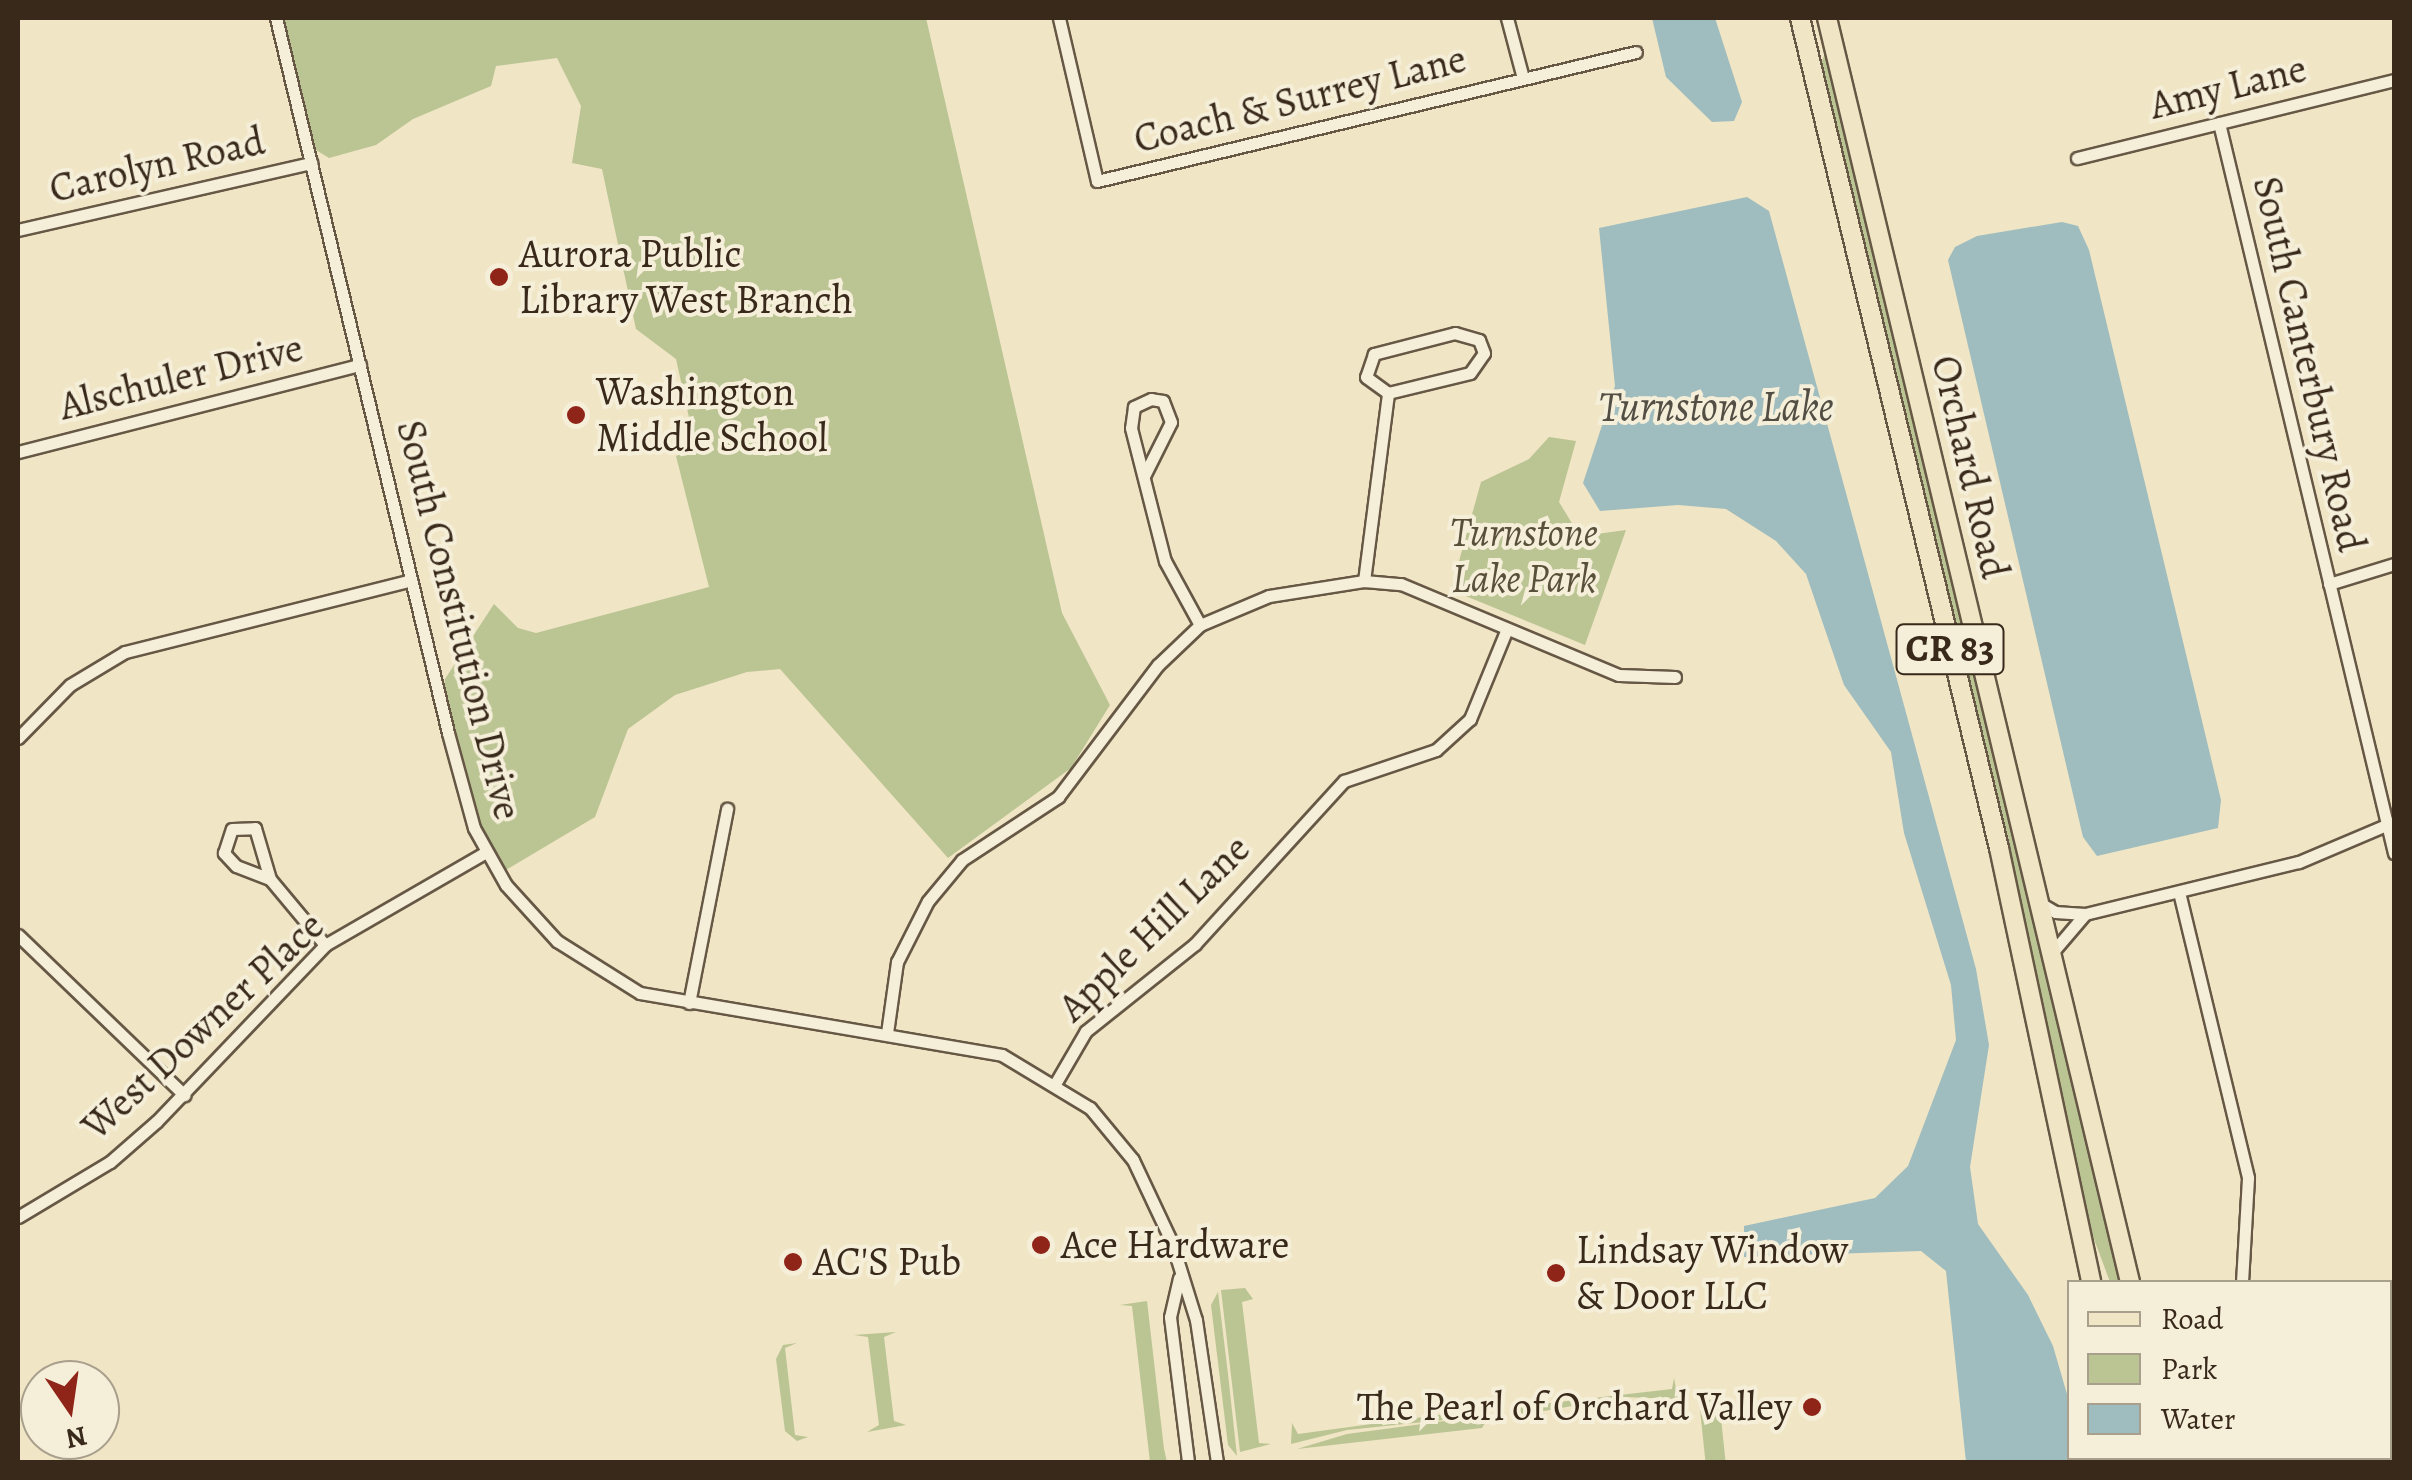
<!DOCTYPE html>
<style>
body{margin:0}
#map{position:relative;width:2412px;height:1480px;overflow:hidden;background:#f0e5c4;font-family:Alegreya,serif}
div>[style]{position:absolute}
[style*='--x']{left:calc(var(--x)*1px);top:calc(var(--y)*1px);width:calc(var(--w)*1px);rotate:calc(var(--a)*1deg)}
.green>*{inset:0;background:#bbc493;transform-origin:0 0}
.water>*{inset:0;background:#9fbcbf}
.roads{filter:drop-shadow(2px 0 #665845) drop-shadow(-2px 0 #665845) drop-shadow(0 2px #665845) drop-shadow(0 -2px #665845)}
.street>*{height:11px;margin:-5.5px;padding:0 5.5px;transform-origin:5.5px;border-radius:5.5px;background:#f5eed9}
.primary>*{height:18px;margin:-9px;padding:0 9px;transform-origin:9px;border-radius:9px;background:#f0e5c4}
.dots>*{width:28px;height:28px;translate:-50% -50%;box-sizing:border-box;border:5px solid #f5eed9;border-radius:50%}
span{translate:-50% -50%;white-space:nowrap;text-align:center;line-height:1.15;-webkit-text-stroke:8px #f5eed9;paint-order:stroke}
.shield-label span{padding:2px 8px;background:#f5eed9;border:2px solid;border-radius:8px;-webkit-text-stroke-width:0}
.shield-label{font-size:38px;color:#38291b;font-weight:700}
.street-label{font-size:40px;color:#38291b}
.poi-label{font-size:40px;color:#38291b}
.left{translate:0 -50%;text-align:left}
.right{translate:-100% -50%;text-align:right}
.park-label{font-size:40px;color:#595039;font-style:italic}
.water-label{font-size:42px;color:#524e44;font-style:italic}
.frame{position:absolute;inset:0;border:20px solid #38291b;pointer-events:none}
.legend{position:absolute;left:2067px;top:1280px;width:325px;height:180px;box-sizing:border-box;background:#f5eed9;border:2px solid #a99f8d;margin:0;padding:12px 18px;list-style:none;font-size:30px;color:#38291b}
.legend li{display:flex;align-items:center;gap:20px;height:50px}
.legend b{width:50px;border:2px solid #a99f8d}
.north{position:absolute;left:20px;top:1360px;width:100px;height:100px;box-sizing:border-box;background:#f5eed9;border:2px solid #a99f8d;border-radius:50%;rotate:167deg;font-size:28px;font-weight:700;line-height:40px;text-align:center;color:#38291b}
.north::after{content:'';display:block;margin:auto;width:35px;height:45px;background:#8f2418;clip-path:polygon(50% 0,100% 100%,50% 72%,0 100%)}
</style>
<div id="map">
<div class="green">
<div style="clip-path:polygon(284px 18px,926px 18px,1062px 613px,1110px 705px,1071px 768px,948px 858px,780px 669px,747px 672px,675px 695px,628px 729px,595px 817px,504px 871px,481px 826px,459px 757px,443px 694px,445px 679px,494px 604px,518px 628px,536px 633px,709px 587px,676px 456px,696px 449px,676px 359px,636px 329px,602px 169px,572px 163px,581px 106px,557px 58px,496px 66px,491px 86px,413px 119px,376px 145px,329px 158px,316px 150px)"></div>
<div style="clip-path:polygon(1826px 51px,2121px 1282px,2110px 1282px,2084px 1212px,1820px 66px)"></div>
<div style="clip-path:polygon(1549px 437px,1576px 441px,1559px 502px,1573px 525px,1597px 534px,1626px 530px,1585px 645px,1451px 590px,1481px 482px,1529px 459px)"></div>
<div style="clip-path:polygon(1245px 1288px,1253px 1299px,1242px 1302px,1259px 1443px,1271px 1444px,1240px 1452px,1221px 1290px)"></div>
<div style="clip-path:polygon(1218px 1292px,1228px 1374px,1237px 1456px,1228px 1445px,1211px 1305px)"></div>
<div style="clip-path:polygon(1147px 1301px,1164px 1449px,1167px 1462px,1150px 1462px,1132px 1306px,1120px 1305px)"></div>
<div style="clip-path:polygon(896px 1332px,884px 1337px,894px 1421px,906px 1425px,867px 1432px,879px 1425px,868px 1337px,854px 1335px)"></div>
<div style="clip-path:polygon(797px 1343px,785px 1348px,795px 1435px,808px 1437px,797px 1441px,785px 1431px,776px 1359px,783px 1345px)"></div>
<div style="clip-path:polygon(1674px 1378px,1678px 1399px,1623px 1397px,1521px 1415px,1515px 1407px,1672px 1389px)"></div>
<div style="left:1719px;top:1399px;width:63px;height:20px;rotate:84deg"></div>
<div style="clip-path:polygon(1475px 1410px,1453px 1419px,1347px 1430px,1291px 1444px,1292px 1423px,1298px 1434px)"></div>
<div style="clip-path:polygon(1490px 1415px,1482px 1428px,1297px 1449px,1347px 1434px)"></div>
</div>
<div class="water">
<div style="clip-path:polygon(1652px 18px,1715px 18px,1742px 102px,1734px 121px,1712px 122px,1666px 77px)"></div>
<div style="clip-path:polygon(1747px 197px,1769px 211px,1976px 969px,1989px 1045px,1970px 1167px,1978px 1224px,2028px 1295px,2053px 1346px,2069px 1401px,2070px 1458px,2078px 1462px,1966px 1462px,1946px 1271px,1921px 1251px,1744px 1257px,1744px 1226px,1875px 1198px,1908px 1166px,1956px 1040px,1951px 985px,1904px 833px,1891px 752px,1844px 685px,1806px 574px,1776px 541px,1726px 509px,1678px 505px,1600px 511px,1583px 483px,1615px 386px,1599px 228px)"></div>
<div style="clip-path:polygon(2062px 222px,2078px 226px,2089px 250px,2221px 800px,2218px 828px,2097px 856px,2083px 837px,1948px 260px,1955px 247px,1977px 236px)"></div>
</div>
<div class="roads">
<div class="street">
<div style="--x:276;--y:18;--w:735;--a:76.47"></div>
<div style="--x:448;--y:733;--w:98;--a:74.7"></div>
<div style="--x:474;--y:828;--w:65;--a:60.7"></div>
<div style="--x:506;--y:885;--w:76;--a:47.7"></div>
<div style="--x:557;--y:941;--w:98;--a:32.1"></div>
<div style="--x:640;--y:993;--w:367;--a:9.7"></div>
<div style="--x:1002;--y:1055;--w:103;--a:31.1"></div>
<div style="--x:1090;--y:1108;--w:67;--a:50.4"></div>
<div style="--x:1133;--y:1160;--w:92;--a:64.8"></div>
<div style="--x:1172;--y:1243;--w:81;--a:72.7"></div>
<div style="--x:1196;--y:1320;--w:144;--a:81.6"></div>
<div style="--x:1059;--y:18;--w:167;--a:76.9"></div>
<div style="--x:1097;--y:181;--w:554;--a:-13.46"></div>
<div style="--x:1507;--y:18;--w:62;--a:75.1"></div>
<div style="--x:2219;--y:123;--w:751;--a:76.52"></div>
<div style="--x:2077;--y:158;--w:326;--a:-13.8"></div>
<div style="--x:18;--y:230;--w:301;--a:-12.9"></div>
<div style="--x:18;--y:452;--w:353;--a:-14.3"></div>
<div style="--x:1144;--y:476;--w:60;--a:-63.4"></div>
<div style="--x:1171;--y:422;--w:22;--a:-111"></div>
<div style="--x:1163;--y:401;--w:12;--a:-171"></div>
<div style="--x:1151;--y:399;--w:19;--a:155"></div>
<div style="--x:1134;--y:407;--w:21;--a:98"></div>
<div style="--x:1131;--y:428;--w:137;--a:75.7"></div>
<div style="--x:1165;--y:561;--w:73;--a:61.3"></div>
<div style="--x:1364;--y:581;--w:190;--a:-82.7"></div>
<div style="--x:1388;--y:393;--w:84;--a:-13.7"></div>
<div style="--x:1470;--y:373;--w:24;--a:-55"></div>
<div style="--x:1484;--y:353;--w:14;--a:-111"></div>
<div style="--x:1479;--y:340;--w:25;--a:-164"></div>
<div style="--x:1455;--y:333;--w:84;--a:165.5"></div>
<div style="--x:1374;--y:354;--w:24;--a:109"></div>
<div style="--x:1366;--y:377;--w:27;--a:36"></div>
<div style="--x:2329;--y:584;--w:68;--a:-17.1"></div>
<div style="--x:18;--y:738;--w:74;--a:-45.5"></div>
<div style="--x:70;--y:685;--w:64;--a:-31"></div>
<div style="--x:125;--y:652;--w:295;--a:-14.1"></div>
<div style="--x:270;--y:879;--w:36;--a:-159"></div>
<div style="--x:236;--y:866;--w:18;--a:-133"></div>
<div style="--x:224;--y:853;--w:25;--a:-72"></div>
<div style="--x:232;--y:829;--w:23;--a:-2"></div>
<div style="--x:255;--y:828;--w:53;--a:73.6"></div>
<div style="--x:270;--y:879;--w:86;--a:50.2"></div>
<div style="--x:2179;--y:892;--w:294;--a:76.4"></div>
<div style="--x:2248;--y:1178;--w:104;--a:93.3"></div>
<div style="--x:2038;--y:902;--w:20;--a:30"></div>
<div style="--x:2055;--y:912;--w:30;--a:4"></div>
<div style="--x:2085;--y:914;--w:220;--a:-13.7"></div>
<div style="--x:2299;--y:862;--w:100;--a:-23"></div>
<div style="--x:18;--y:935;--w:231;--a:43.9"></div>
<div style="--x:2051;--y:954;--w:52;--a:-49.6"></div>
<div style="--x:689;--y:1003;--w:198;--a:-78.9"></div>
<div style="--x:887;--y:1033;--w:72;--a:-82"></div>
<div style="--x:897;--y:962;--w:68;--a:-63.1"></div>
<div style="--x:928;--y:901;--w:53;--a:-50.3"></div>
<div style="--x:962;--y:860;--w:115;--a:-33.3"></div>
<div style="--x:1058;--y:797;--w:166;--a:-52.9"></div>
<div style="--x:1158;--y:665;--w:58;--a:-43.6"></div>
<div style="--x:1200;--y:625;--w:75;--a:-22.8"></div>
<div style="--x:1269;--y:596;--w:96;--a:-9"></div>
<div style="--x:1364;--y:581;--w:37;--a:5"></div>
<div style="--x:1401;--y:584;--w:236;--a:22.7"></div>
<div style="--x:1619;--y:675;--w:56;--a:2"></div>
<div style="--x:1055;--y:1084;--w:61;--a:-59.7"></div>
<div style="--x:1086;--y:1031;--w:139;--a:-38.6"></div>
<div style="--x:1195;--y:944;--w:221;--a:-47.6"></div>
<div style="--x:1344;--y:781;--w:97;--a:-18.6"></div>
<div style="--x:1436;--y:750;--w:46;--a:-42.4"></div>
<div style="--x:1470;--y:719;--w:97;--a:-67.7"></div>
<div style="--x:18;--y:1217;--w:107;--a:-30.9"></div>
<div style="--x:110;--y:1162;--w:62;--a:-41.1"></div>
<div style="--x:157;--y:1121;--w:243;--a:-46.3"></div>
<div style="--x:325;--y:945;--w:186;--a:-30"></div>
<div style="--x:1179;--y:1278;--w:40;--a:103"></div>
<div style="--x:1170;--y:1317;--w:146;--a:82.9"></div>
<div style="--x:2390;--y:1439;--w:4;--a:-27"></div>
</div>
<div class="primary">
<div style="--x:1800;--y:18;--w:854;--a:76.52"></div>
<div style="--x:1999;--y:848;--w:444;--a:78"></div>
<div style="--x:1827;--y:18;--w:1300;--a:76.52"></div>
<div style="--x:2135;--y:1458;--w:4;--a:76"></div>
<div style="--x:2177;--y:1458;--w:6;--a:39"></div>
</div>
</div>
<div class="dots">
<div style="left:499px;top:277px;background:#8f2418"></div>
<div style="left:576px;top:415px;background:#8f2418"></div>
<div style="left:1041px;top:1245px;background:#8f2418"></div>
<div style="left:793px;top:1262px;background:#8f2418"></div>
<div style="left:1556px;top:1273px;background:#8f2418"></div>
<div style="left:1812px;top:1407px;background:#8f2418"></div>
</div>
<div class="shield-label">
<span style="left:1950px;top:649px">CR 83</span>
</div>
<div class="street-label">
<span style="left:2228px;top:87px;rotate:-14deg">Amy Lane</span>
<span style="left:1300px;top:99px;rotate:-14deg">Coach &amp; Surrey Lane</span>
<span style="left:157px;top:165px;rotate:-13deg">Carolyn Road</span>
<span style="left:2309px;top:364px;rotate:77deg">South Canterbury Road</span>
<span style="left:181px;top:377px;rotate:-14deg">Alschuler Drive</span>
<span style="left:1970px;top:467px;rotate:77deg">Orchard Road</span>
<span style="left:459px;top:620px;rotate:76deg">South Constitution Drive</span>
<span style="left:1154px;top:928px;rotate:-44deg">Apple Hill Lane</span>
<span style="left:203px;top:1026px;rotate:-43deg">West Downer Place</span>
</div>
<div class="poi-label">
<span class="left" style="left:519px;top:277px">Aurora Public<br>Library West Branch</span>
<span class="left" style="left:596px;top:415px">Washington<br>Middle School</span>
<span class="left" style="left:1061px;top:1245px">Ace Hardware</span>
<span class="left" style="left:1576px;top:1273px">Lindsay Window<br>&amp; Door LLC</span>
<span class="left" style="left:813px;top:1262px">AC'S Pub</span>
<span class="right" style="left:1792px;top:1407px">The Pearl of Orchard Valley</span>
</div>
<div class="park-label">
<span style="left:1524px;top:556px">Turnstone<br>Lake Park</span>
</div>
<div class="water-label">
<span style="left:1716px;top:406px">Turnstone Lake</span>
</div>
<div class="frame"></div>
<ul class="legend">
<li><b style="height:12px;background:#f0e5c4"></b>Road</li>
<li><b style="height:28px;background:#bbc493"></b>Park</li>
<li><b style="height:28px;background:#9fbcbf"></b>Water</li>
</ul>
<div class="north">N</div>
</div>
